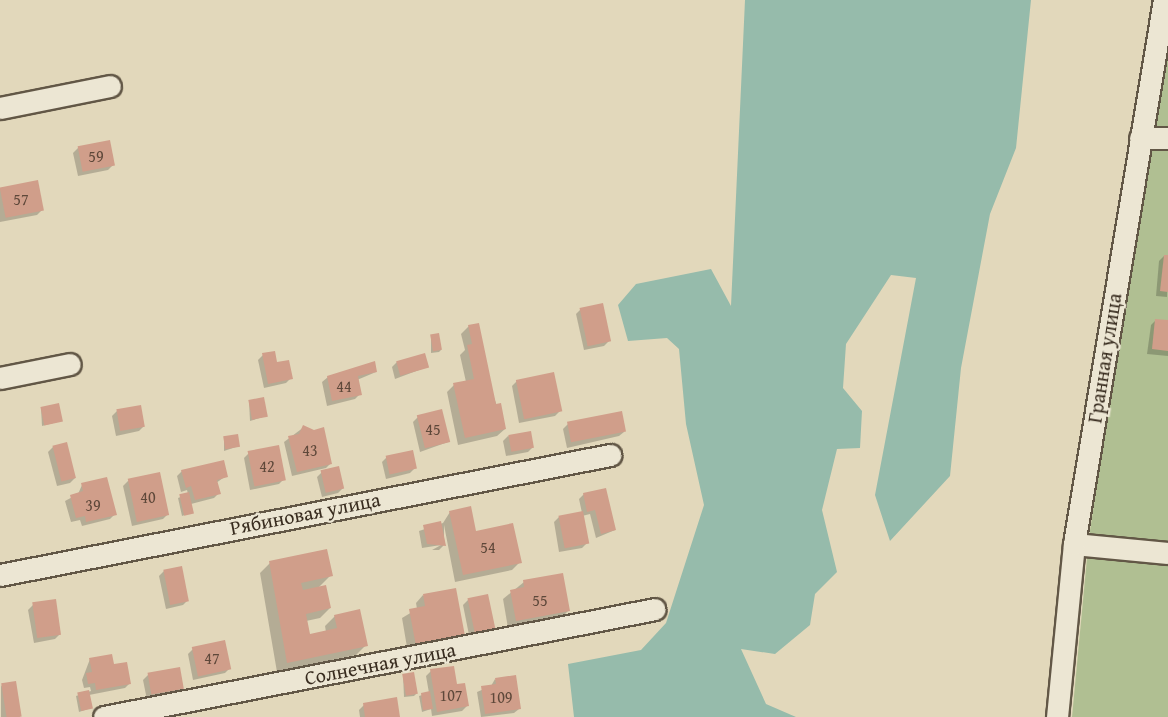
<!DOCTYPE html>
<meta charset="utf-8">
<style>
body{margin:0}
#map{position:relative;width:1168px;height:717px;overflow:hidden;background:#e2d8bb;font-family:"Gentium Book Plus",serif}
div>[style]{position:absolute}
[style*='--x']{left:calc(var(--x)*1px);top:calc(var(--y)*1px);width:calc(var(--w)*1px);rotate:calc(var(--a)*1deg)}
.green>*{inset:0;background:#b0bf92}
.water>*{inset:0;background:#96bbab}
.shadow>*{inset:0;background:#0003}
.building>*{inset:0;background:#d09e8a;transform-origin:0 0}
.roads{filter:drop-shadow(2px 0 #625746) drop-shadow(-2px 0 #625746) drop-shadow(0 2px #625746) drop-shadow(0 -2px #625746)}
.minor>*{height:21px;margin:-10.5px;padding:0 10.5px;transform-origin:10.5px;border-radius:10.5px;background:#ece6d3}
span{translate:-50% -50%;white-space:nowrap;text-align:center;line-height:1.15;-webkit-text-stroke:4.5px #ece6d3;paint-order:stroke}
.number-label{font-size:16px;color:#5e483a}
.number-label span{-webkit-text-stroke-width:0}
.street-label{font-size:20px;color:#382c1f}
</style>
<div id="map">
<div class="green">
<div style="clip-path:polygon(1168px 19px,1168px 717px,1072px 717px,1089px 537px)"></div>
</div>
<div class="water">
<div style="clip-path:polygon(745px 0,1031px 0,1016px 148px,990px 214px,961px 368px,950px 476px,890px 541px,875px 495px,916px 278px,891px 275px,846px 344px,843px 388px,862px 411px,860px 448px,837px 449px,822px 510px,837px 572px,815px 594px,810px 625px,775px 654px,741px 649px,766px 704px,796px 717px,574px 717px,568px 664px,641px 650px,666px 623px,704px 505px,686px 424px,679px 349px,667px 338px,628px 341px,618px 305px,636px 284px,711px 269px,731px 306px)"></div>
</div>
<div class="shadow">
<div style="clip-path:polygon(78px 148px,113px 165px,108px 170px,78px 176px,73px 153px)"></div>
<div style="clip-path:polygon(37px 182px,42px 210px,37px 215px,0 222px,0 189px)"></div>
<div style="clip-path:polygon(1164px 256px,1168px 257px,1167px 297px,1156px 296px,1159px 261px)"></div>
<div style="clip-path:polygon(581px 309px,609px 341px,604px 346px,584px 350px,576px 314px)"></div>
<div style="clip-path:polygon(1156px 320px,1168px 322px,1168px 356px,1147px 354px,1151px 325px)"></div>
<div style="clip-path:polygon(469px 326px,505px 429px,497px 436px,458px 445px,447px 392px,454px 385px,466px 382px,460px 355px,465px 350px,461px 334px)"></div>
<div style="clip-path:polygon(431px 336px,441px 350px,439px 352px,431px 353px)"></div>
<div style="clip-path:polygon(263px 355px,291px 378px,286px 383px,264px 388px,258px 360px)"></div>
<div style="clip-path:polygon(397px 362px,427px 367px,395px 379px,392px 367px)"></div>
<div style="clip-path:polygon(376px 372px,357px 380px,360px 394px,355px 399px,327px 406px,322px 382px,328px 377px)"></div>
<div style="clip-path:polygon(517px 381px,560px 411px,555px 416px,519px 423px,512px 386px)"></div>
<div style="clip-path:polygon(249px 401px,266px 416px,250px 421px)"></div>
<div style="clip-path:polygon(41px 408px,61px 421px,42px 426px)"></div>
<div style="clip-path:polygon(117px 411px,144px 426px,139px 431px,116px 436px,112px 416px)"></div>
<div style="clip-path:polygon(418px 417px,448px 442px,420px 452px,413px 422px)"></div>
<div style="clip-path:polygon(568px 424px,624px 432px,619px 436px,567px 448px,563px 429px)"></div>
<div style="clip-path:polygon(304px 427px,331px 463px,322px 472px,343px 488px,338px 493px,322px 497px,317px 477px,326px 468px,292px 476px,284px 442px)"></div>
<div style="clip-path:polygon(508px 436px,533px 447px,528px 452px,506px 456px,503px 441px)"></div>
<div style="clip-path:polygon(224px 438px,239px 446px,224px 451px)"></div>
<div style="clip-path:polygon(53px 447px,75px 478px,70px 483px,57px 486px,48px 452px)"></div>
<div style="clip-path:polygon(249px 453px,284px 479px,279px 484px,250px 490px,244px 458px)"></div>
<div style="clip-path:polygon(387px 457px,415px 468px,410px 473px,386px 479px,382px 462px)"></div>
<div style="clip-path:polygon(182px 471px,226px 476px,216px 483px,219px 493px,214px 498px,191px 504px,193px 512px,182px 516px,178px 498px,188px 494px,187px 490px,181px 492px,177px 476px)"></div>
<div style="clip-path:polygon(159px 474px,168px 514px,163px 519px,132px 526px,123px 486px,128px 481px)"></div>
<div style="clip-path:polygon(82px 485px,115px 514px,110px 519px,82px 526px,80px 520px,71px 522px,65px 501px,78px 494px)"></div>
<div style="clip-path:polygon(584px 494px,615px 530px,596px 538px,590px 514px,582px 516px,587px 543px,582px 548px,559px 552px,554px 522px,559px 517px,582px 513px,579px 499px)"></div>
<div style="clip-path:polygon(450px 512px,474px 532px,520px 562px,512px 570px,455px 582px,444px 525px,444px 545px,439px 550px,432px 550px,441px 545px,422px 548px,419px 531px,443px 523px)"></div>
<div style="clip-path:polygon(270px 563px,331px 575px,318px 588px,330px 608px,320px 618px,306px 621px,309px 636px,326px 632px,325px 626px,335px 616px,366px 645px,356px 655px,277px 672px,260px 573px)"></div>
<div style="clip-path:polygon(164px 571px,188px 600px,183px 605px,166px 609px,159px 576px)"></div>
<div style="clip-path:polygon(524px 582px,569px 610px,561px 618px,508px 628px,503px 599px)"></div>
<div style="clip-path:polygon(423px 595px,464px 636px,408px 653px,402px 618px,417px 609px,416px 603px)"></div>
<div style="clip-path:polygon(468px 600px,490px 636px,470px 640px,463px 605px)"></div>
<div style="clip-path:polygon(33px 605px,60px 634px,55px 639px,34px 643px,28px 610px)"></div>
<div style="clip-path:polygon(193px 649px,230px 668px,225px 673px,193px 680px,188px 654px)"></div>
<div style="clip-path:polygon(90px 659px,130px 683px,125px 688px,89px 695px,91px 708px,79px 712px,76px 696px,91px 691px,90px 687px,84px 688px,82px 680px)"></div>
<div style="clip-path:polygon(431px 671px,455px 686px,467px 706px,462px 711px,432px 716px,431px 709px,422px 712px,419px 696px,429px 693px,426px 676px)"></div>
<div style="clip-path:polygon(148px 675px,182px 689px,177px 694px,147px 700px,143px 680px)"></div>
<div style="clip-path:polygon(403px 675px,416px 694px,414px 696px,404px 697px)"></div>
<div style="clip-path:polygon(495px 679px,519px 709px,514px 713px,481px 717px,477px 692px,491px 686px)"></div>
<div style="clip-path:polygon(1px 685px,20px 717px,1px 717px)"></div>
<div style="clip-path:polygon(364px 705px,398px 717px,360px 717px,359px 710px)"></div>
</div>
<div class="building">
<div style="left:110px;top:140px;width:26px;height:33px;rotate:79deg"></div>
<div style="left:38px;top:180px;width:31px;height:39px;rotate:79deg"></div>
<div style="clip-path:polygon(1164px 255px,1168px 255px,1168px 292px,1160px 291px)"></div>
<div style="left:603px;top:303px;width:39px;height:24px;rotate:78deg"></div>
<div style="clip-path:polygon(1155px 319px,1168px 320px,1168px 351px,1152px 349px)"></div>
<div style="clip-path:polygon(479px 323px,496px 404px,501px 403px,506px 429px,465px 438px,453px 383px,474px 379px,467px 345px,472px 344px,468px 325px)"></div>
<div style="left:439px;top:333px;width:17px;height:9px;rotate:80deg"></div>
<div style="clip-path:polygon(275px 351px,277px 362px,289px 360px,293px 379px,268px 384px,262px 353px)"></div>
<div style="left:425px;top:353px;width:15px;height:30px;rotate:74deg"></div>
<div style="clip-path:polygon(375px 361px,377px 372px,358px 376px,362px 395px,332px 401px,327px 376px)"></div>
<div style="left:554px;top:372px;width:40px;height:39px;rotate:78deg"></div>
<div style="left:264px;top:397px;width:20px;height:16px;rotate:79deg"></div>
<div style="left:59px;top:403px;width:19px;height:19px;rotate:78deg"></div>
<div style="left:141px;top:405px;width:22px;height:25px;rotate:80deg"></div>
<div style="left:442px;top:409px;width:34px;height:26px;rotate:76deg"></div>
<div style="left:622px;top:411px;width:21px;height:56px;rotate:79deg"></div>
<div style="clip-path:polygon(303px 425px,314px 430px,324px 427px,332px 464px,297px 472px,288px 436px,299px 434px)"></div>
<div style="left:531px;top:431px;width:17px;height:23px;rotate:80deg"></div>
<div style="left:238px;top:434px;width:13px;height:15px;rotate:81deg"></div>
<div style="left:67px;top:442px;width:37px;height:15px;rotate:76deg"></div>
<div style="left:279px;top:445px;width:36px;height:32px;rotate:79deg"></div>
<div style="left:413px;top:450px;width:19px;height:28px;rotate:78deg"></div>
<div style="clip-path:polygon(224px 460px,228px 477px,217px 480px,221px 494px,195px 500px,191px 486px,186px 488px,181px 470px)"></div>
<div style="left:339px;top:466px;width:23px;height:19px;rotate:77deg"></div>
<div style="left:160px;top:472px;width:44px;height:33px;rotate:78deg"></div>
<div style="clip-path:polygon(107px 477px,117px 515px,86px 522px,85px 516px,76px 518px,70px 495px,83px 491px,81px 483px)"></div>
<div style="clip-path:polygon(606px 488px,616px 530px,601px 534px,595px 510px,587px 512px,583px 493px)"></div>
<div style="left:189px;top:492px;width:22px;height:10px;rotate:77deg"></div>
<div style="clip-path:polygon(471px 506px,476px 531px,513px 523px,522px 563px,463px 575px,449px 511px)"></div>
<div style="left:583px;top:511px;width:33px;height:25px;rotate:79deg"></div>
<div style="clip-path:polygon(441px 521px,446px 546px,427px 544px,423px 525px)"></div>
<div style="clip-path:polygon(327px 549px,333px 576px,301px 583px,303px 590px,326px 585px,331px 608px,306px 614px,310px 634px,337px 628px,334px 615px,360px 609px,368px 646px,287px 663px,269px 561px)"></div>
<div style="left:182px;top:566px;width:36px;height:19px;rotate:79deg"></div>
<div style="clip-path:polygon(563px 573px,570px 611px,516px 621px,510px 590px,524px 587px,523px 580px)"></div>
<div style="clip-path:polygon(456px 588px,465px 636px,416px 646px,409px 609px,425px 606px,423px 594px)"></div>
<div style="left:488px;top:594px;width:38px;height:21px;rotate:78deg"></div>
<div style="left:56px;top:599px;width:36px;height:24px;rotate:82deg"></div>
<div style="left:225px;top:640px;width:30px;height:34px;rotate:78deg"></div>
<div style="clip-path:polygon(112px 654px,114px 664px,127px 662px,131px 684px,96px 690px,95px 683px,88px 684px,86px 673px,92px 672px,89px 658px)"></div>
<div style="clip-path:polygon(454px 666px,457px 684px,465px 683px,469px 706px,437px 712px,430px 669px)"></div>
<div style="left:180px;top:667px;width:22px;height:33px;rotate:80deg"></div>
<div style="left:414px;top:672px;width:22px;height:12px;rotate:80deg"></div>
<div style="clip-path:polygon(516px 675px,521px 709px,485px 714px,481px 686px,496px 684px,495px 678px)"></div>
<div style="left:16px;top:681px;width:36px;height:15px;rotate:81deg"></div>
<div style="left:89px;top:690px;width:19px;height:12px;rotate:78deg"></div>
<div style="clip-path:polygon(430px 691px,433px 709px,423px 710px,421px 693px)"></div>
<div style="clip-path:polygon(397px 697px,400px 717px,365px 717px,363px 703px)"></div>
</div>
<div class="roads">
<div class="minor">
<div style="--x:0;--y:108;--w:112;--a:-11.3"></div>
<div style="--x:1140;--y:138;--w:28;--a:0"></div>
<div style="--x:0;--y:378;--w:71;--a:-11.3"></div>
<div style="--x:1074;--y:544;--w:94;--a:5.5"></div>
<div style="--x:0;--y:575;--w:622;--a:-11.13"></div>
<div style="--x:104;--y:717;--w:561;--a:-11.09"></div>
<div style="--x:1057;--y:717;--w:174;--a:-84.4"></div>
<div style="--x:1074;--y:544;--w:551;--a:-80.61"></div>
</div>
</div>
<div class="number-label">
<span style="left:96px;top:156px">59</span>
<span style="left:21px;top:199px">57</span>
<span style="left:344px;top:386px">44</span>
<span style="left:433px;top:429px">45</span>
<span style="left:310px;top:450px">43</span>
<span style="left:267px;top:466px">42</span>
<span style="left:148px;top:497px">40</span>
<span style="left:93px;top:505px">39</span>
<span style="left:488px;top:547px">54</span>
<span style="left:540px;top:600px">55</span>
<span style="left:212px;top:658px">47</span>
<span style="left:451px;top:695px">107</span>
<span style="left:501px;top:697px">109</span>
</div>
<div class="street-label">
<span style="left:1104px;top:358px;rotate:-81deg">Гранная улица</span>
<span style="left:305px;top:513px;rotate:-11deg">Рябиновая улица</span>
<span style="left:380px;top:663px;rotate:-11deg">Солнечная улица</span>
</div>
</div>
